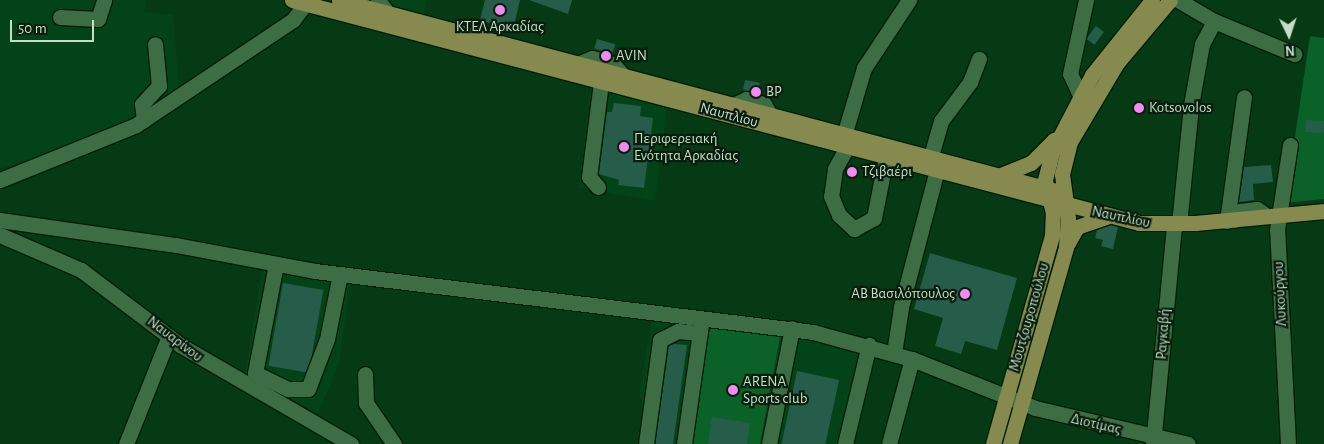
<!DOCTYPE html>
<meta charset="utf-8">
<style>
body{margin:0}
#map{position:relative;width:1324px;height:444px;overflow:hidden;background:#053a15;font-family:"Alegreya Sans",sans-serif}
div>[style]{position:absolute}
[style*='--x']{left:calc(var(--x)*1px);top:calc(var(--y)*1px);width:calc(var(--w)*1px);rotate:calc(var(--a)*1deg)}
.built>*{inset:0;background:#034318}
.green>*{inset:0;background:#0a6228}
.building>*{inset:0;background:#255c4a;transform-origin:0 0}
.roads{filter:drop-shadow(1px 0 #001f05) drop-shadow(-1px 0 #001f05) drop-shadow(0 1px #001f05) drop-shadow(0 -1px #001f05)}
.minor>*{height:15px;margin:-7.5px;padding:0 7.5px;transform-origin:7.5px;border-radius:7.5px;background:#3c6d45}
.major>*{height:15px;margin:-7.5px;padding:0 7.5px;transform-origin:7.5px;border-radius:7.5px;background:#878a4f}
.dots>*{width:14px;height:14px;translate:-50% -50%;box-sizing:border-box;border:2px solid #081d0c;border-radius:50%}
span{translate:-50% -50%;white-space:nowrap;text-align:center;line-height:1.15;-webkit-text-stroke:4.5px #081d0c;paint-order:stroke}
.poi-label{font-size:15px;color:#c4dec7}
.left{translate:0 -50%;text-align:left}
.right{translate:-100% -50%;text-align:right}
.street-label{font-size:15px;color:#c4dec7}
.north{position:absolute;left:1264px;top:10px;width:50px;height:50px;-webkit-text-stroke:4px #081d0c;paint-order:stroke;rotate:176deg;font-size:14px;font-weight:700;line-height:20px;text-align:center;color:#c4dec7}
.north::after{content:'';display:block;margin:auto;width:18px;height:22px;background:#c4dec7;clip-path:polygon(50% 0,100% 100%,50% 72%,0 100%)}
.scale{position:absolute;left:10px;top:20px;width:84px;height:22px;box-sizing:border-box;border:2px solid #c4dec7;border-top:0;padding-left:6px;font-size:15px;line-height:18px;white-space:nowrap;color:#c4dec7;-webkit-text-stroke:4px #081d0c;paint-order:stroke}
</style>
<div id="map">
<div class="built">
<div style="clip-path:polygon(0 0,146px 0,144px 12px,173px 15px,179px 90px,132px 120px,84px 142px,0 169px)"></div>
<div style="clip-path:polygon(367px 0,426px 0,424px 15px)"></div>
<div style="clip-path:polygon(591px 87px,667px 107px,655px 201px,579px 187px)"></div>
<div style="clip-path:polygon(263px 264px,351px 279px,339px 364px,318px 413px,245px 374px)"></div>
<div style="clip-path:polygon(652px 320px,707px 327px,688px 444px,639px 444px,644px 403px,639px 395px)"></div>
<div style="clip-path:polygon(785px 334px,827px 339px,877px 353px,855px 444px,760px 444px,780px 337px)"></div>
</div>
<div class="green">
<div style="clip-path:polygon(1310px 36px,1324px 38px,1324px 199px,1285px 203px)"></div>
<div style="clip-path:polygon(707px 327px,780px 337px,760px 444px,688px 444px)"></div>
</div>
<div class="building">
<div style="clip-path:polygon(485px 0,520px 0,513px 30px,480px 20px)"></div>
<div style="clip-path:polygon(529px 0,572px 0,568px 14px)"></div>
<div style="left:1096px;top:26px;width:10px;height:16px;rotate:37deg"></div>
<div style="left:597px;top:39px;width:19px;height:10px;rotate:16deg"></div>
<div style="left:745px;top:80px;width:15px;height:10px;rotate:11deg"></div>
<div style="clip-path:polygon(614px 103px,641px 106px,640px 116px,653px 118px,644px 188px,618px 185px,619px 180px,599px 174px,607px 112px,612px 112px)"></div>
<div style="left:1306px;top:120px;width:18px;height:12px;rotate:3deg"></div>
<div style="clip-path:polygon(1271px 165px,1273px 182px,1253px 184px,1254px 200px,1239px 202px,1244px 167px)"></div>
<div style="clip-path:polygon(1110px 225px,1118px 227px,1113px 249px,1101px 246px,1103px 240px,1095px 238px,1097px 230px)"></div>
<div style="clip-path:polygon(930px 253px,1017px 278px,997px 350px,965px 341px,961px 354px,935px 346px,943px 318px,914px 309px)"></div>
<div style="left:283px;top:283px;width:41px;height:84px;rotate:10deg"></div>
<div style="clip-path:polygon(674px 344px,687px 345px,673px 444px,655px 444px,669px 346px)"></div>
<div style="left:797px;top:371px;width:43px;height:75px;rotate:12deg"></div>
<div style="clip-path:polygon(712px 417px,750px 423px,747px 444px,708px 444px)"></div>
</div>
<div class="roads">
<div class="minor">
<div style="--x:378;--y:0;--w:15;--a:53"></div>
<div style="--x:1178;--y:0;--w:42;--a:30.3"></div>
<div style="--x:1214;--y:21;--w:87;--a:22.4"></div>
<div style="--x:60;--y:17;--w:38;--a:3"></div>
<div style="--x:98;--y:19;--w:20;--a:-72"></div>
<div style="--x:580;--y:63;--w:13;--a:-23"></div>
<div style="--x:592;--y:58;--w:22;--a:16"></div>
<div style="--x:613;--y:64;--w:13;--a:48"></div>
<div style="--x:1080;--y:95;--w:23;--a:-115"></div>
<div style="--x:1070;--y:74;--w:76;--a:-77.8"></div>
<div style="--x:735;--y:104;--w:12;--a:-24"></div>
<div style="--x:746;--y:99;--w:19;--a:16"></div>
<div style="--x:764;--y:104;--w:10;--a:61"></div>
<div style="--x:144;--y:120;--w:16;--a:-97"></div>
<div style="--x:142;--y:104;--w:25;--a:-47"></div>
<div style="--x:159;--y:86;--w:42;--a:-95.4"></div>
<div style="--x:845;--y:132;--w:67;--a:-73.5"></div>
<div style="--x:864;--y:68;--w:82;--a:-56.5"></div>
<div style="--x:847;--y:147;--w:25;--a:119"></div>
<div style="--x:835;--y:169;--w:27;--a:98"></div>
<div style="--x:831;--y:196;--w:21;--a:67"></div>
<div style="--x:839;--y:215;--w:21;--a:43"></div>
<div style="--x:854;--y:229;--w:23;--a:-29"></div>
<div style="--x:874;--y:218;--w:62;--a:-78.9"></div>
<div style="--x:931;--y:156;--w:36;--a:-74"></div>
<div style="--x:941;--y:121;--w:49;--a:-53.4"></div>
<div style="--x:970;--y:82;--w:25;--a:-69"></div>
<div style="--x:0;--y:180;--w:147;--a:-22"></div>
<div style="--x:136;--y:125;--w:189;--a:-33.8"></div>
<div style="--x:293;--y:20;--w:25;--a:-53"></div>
<div style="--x:598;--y:187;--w:13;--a:-132"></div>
<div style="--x:589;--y:177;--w:96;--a:-82.8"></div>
<div style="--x:0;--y:220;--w:178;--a:8.1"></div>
<div style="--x:176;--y:245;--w:141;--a:10.6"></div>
<div style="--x:315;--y:271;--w:502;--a:6.98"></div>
<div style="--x:813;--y:332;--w:103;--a:15.3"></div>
<div style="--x:912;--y:359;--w:132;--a:21.7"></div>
<div style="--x:1035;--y:408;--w:157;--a:13.2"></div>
<div style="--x:1234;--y:220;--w:11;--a:-56"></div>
<div style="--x:1240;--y:211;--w:17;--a:-7"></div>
<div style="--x:1257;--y:209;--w:12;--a:35"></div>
<div style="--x:1227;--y:221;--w:125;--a:-82.2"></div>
<div style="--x:1179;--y:224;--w:120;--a:-84.2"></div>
<div style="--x:1191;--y:105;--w:62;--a:-79.8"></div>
<div style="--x:1202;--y:44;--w:26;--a:-62"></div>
<div style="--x:0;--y:235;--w:88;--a:23.4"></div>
<div style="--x:81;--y:270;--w:124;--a:37.1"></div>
<div style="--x:180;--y:345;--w:198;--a:30.1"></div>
<div style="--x:276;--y:264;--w:111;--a:100.9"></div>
<div style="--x:255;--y:373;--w:37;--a:26"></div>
<div style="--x:288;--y:389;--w:20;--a:0"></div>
<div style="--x:308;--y:389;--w:53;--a:-69.2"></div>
<div style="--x:327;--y:339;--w:66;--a:-78.7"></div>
<div style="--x:894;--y:353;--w:47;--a:-81.3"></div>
<div style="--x:901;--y:307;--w:142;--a:-75.3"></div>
<div style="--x:365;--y:374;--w:29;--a:88"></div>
<div style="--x:366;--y:403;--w:50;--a:55.7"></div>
<div style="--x:126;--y:444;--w:116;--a:-68.3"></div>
<div style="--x:646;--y:444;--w:105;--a:-82.3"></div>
<div style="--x:660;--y:340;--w:20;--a:-27"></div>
<div style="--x:678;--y:331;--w:22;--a:5"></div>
<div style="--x:684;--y:444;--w:121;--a:-81.9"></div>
<div style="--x:769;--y:444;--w:118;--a:-78.8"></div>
<div style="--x:845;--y:444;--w:102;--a:-76.4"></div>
<div style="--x:889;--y:444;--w:88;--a:-74.9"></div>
<div style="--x:1153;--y:444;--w:221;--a:-84.5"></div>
<div style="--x:1288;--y:444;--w:214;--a:-92.9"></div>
<div style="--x:1277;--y:230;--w:86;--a:-81.3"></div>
</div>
<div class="major">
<div style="--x:292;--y:0;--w:876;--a:14.75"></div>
<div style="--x:1139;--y:223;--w:56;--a:0"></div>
<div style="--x:1195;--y:223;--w:130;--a:-5.3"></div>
<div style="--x:339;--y:0;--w:750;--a:14.91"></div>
<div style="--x:1001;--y:175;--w:32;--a:-22"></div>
<div style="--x:1031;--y:163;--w:33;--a:-45"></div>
<div style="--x:1068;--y:243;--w:18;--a:-61"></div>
<div style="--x:1077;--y:227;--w:31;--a:-19"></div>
<div style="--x:993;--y:444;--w:216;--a:-74.2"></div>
<div style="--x:1052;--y:236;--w:23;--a:-88"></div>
<div style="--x:1053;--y:213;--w:34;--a:-104"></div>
<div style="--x:1045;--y:180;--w:29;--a:-76"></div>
<div style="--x:1052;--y:152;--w:87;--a:-62.5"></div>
<div style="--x:1092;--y:75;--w:96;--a:-51.3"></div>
<div style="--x:1010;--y:444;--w:205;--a:-74.1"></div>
<div style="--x:1066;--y:247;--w:29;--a:-86"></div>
<div style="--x:1068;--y:218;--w:44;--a:-97.8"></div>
<div style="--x:1062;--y:174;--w:33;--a:-76"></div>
<div style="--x:1070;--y:142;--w:92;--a:-59.3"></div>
<div style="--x:1117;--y:63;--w:82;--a:-49.9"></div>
</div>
</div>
<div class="dots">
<div style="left:500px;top:10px;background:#f489f0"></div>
<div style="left:606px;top:56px;background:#f489f0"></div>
<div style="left:756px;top:92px;background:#f489f0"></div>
<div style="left:1139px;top:108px;background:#f489f0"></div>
<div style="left:624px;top:147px;background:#f489f0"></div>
<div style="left:852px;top:172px;background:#f489f0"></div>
<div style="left:965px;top:294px;background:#f489f0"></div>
<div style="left:733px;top:390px;background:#f489f0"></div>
</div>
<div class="poi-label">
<span style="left:500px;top:27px">ΚΤΕΛ Αρκαδίας</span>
<span class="left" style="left:616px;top:56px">AVIN</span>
<span class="left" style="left:766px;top:92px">BP</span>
<span class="left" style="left:1149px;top:108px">Kotsovolos</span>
<span class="left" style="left:634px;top:147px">Περιφερειακή<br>Ενότητα Αρκαδίας</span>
<span class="left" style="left:862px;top:172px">Τζιβαέρι</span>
<span class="right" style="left:955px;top:294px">ΑΒ Βασιλόπουλος</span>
<span class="left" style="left:743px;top:390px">ARENA<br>Sports club</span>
</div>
<div class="street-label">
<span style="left:729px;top:115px;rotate:15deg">Ναυπλίου</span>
<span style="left:1121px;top:217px;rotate:12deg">Ναυπλίου</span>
<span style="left:1280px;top:294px;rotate:-93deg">Λυκούργου</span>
<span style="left:1029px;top:317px;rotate:-74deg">Μουτζουροπούλου</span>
<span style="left:1163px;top:334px;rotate:-86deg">Ραγκαβή</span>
<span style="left:175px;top:339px;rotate:37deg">Ναυαρίνου</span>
<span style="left:1096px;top:424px;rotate:13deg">Διοτίμας</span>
</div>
<div class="north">N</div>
<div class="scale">50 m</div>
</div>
